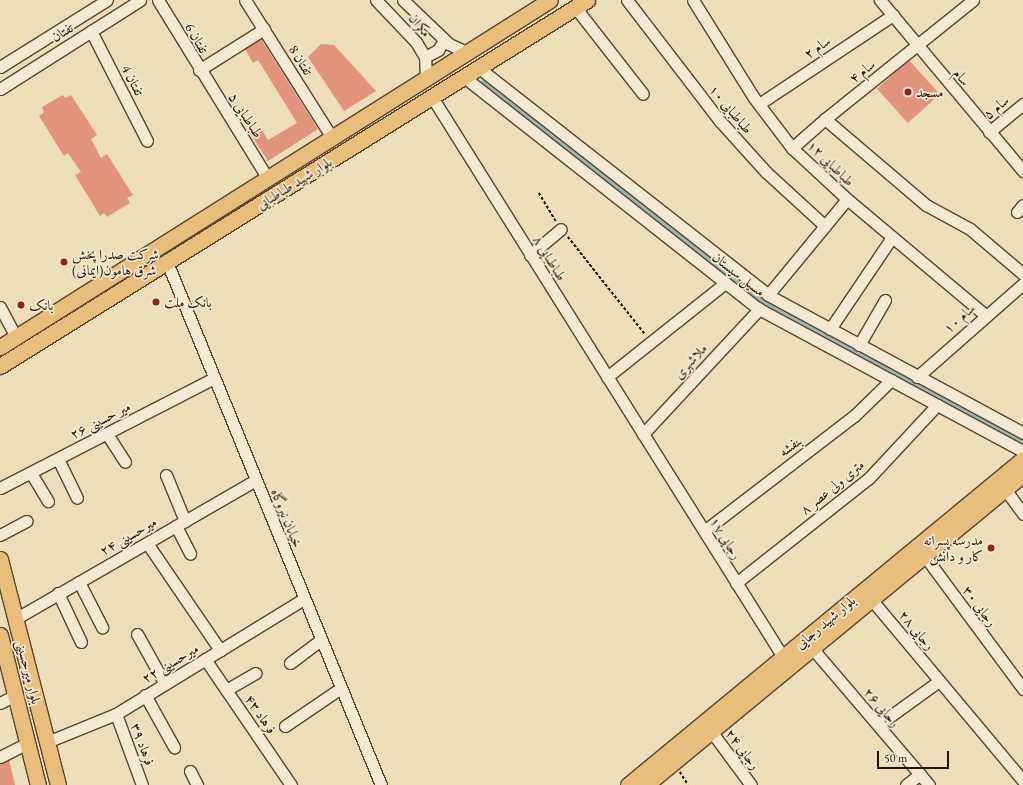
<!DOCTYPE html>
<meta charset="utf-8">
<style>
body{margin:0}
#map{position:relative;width:1023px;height:785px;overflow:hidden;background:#eeddb9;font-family:"EB Garamond",Amiri,serif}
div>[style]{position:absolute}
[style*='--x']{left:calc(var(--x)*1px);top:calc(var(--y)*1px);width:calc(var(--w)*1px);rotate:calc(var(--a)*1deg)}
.canal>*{height:10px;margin:-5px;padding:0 5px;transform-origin:5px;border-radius:5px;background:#9abbb4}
.building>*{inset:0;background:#e0947c;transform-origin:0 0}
.path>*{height:1.5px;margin-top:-0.75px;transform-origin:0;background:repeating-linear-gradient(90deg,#291102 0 3px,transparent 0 5px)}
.roads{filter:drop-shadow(1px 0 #5a4430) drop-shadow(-1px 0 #5a4430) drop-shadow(0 1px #5a4430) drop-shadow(0 -1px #5a4430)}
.minor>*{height:11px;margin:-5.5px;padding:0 5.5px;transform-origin:5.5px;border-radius:5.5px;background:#f4e9d2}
.major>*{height:15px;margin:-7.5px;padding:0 7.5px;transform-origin:7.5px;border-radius:7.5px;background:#e7be7c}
.dots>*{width:11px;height:11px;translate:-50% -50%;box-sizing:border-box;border:2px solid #f4e9d2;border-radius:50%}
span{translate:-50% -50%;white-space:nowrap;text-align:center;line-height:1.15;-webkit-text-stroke:3.5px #f4e9d2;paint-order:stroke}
.street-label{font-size:14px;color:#291102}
.poi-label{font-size:14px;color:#291102}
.left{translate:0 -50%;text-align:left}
.right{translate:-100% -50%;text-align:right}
.scale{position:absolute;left:877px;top:751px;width:72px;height:18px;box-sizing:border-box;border:2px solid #291102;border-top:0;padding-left:5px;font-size:12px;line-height:14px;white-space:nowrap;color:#291102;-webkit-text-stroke:3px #f4e9d2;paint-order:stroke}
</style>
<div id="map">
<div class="canal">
<div style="--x:485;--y:84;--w:354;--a:38.2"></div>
<div style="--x:763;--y:303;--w:291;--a:27.6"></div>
</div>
<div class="building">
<div style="clip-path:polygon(261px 39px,318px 129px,268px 161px,252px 136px,262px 130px,268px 140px,297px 123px,258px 60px,253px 63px,245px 49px)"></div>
<div style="clip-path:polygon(321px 44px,334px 45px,376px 91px,344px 111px,308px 57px)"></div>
<div style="left:909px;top:60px;width:46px;height:43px;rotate:48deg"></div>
<div style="clip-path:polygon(63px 95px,65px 98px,71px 95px,97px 135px,91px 139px,101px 158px,107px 154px,133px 195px,127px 198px,130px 203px,107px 217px,104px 213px,100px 216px,75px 175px,81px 172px,68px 153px,64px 156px,39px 116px,44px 112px,42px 107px)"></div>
<div style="clip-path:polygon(9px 760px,15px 785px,0 785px,0 764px)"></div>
</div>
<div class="path">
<div style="--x:539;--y:193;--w:33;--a:59"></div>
<div style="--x:568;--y:237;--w:124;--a:51.6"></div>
<div style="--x:680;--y:772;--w:15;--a:58"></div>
</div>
<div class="roads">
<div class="minor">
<div style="--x:158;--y:0;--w:208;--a:58.4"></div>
<div style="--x:245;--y:0;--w:161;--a:57.7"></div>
<div style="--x:376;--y:0;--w:58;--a:46.4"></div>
<div style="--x:416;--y:42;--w:17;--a:59"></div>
<div style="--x:425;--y:57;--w:20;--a:87"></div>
<div style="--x:403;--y:0;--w:64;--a:43.7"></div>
<div style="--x:449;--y:44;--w:19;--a:25"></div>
<div style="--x:627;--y:0;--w:153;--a:52.5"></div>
<div style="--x:720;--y:121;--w:69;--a:48"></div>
<div style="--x:766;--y:172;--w:80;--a:42.5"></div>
<div style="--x:693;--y:0;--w:115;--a:58.1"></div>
<div style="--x:754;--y:98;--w:63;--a:52.8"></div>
<div style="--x:792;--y:148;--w:75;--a:42.8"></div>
<div style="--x:847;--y:199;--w:180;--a:40"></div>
<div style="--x:880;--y:0;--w:223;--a:50.1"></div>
<div style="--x:575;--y:7;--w:110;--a:52"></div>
<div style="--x:91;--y:31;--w:123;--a:63"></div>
<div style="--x:425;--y:57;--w:15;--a:-28"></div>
<div style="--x:438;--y:50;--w:12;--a:-59"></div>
<div style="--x:0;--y:67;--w:126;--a:-32.1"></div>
<div style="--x:479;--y:68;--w:367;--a:38.1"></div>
<div style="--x:768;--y:295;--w:290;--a:28.4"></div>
<div style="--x:199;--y:70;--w:77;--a:-32.2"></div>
<div style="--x:464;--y:77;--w:375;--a:38.2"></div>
<div style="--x:759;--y:309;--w:300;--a:28.3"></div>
<div style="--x:0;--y:89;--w:166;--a:-32.4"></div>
<div style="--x:432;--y:97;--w:661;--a:57.92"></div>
<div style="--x:759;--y:104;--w:161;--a:-33.6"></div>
<div style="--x:825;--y:119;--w:190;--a:-38.8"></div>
<div style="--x:989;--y:132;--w:44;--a:-39.5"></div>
<div style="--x:792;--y:148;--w:44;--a:-41.3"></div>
<div style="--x:825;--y:119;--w:133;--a:40.4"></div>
<div style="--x:926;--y:205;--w:50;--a:28.6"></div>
<div style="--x:970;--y:229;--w:70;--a:40.3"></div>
<div style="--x:1017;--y:212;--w:9;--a:-49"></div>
<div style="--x:530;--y:255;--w:40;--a:-40"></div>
<div style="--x:167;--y:262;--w:565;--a:67.75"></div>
<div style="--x:768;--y:295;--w:124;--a:-50.5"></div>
<div style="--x:0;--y:307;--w:34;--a:62"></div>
<div style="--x:830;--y:329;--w:111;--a:-56"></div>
<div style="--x:859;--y:345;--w:52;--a:-60"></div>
<div style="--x:607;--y:377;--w:151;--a:-38.5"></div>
<div style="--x:917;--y:377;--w:141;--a:-41.3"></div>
<div style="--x:107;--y:434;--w:33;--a:57"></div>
<div style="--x:643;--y:434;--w:171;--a:-47.1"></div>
<div style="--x:58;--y:459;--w:43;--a:64"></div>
<div style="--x:31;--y:473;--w:33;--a:59"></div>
<div style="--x:166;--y:475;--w:50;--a:67.6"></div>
<div style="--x:0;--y:488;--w:241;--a:-27.2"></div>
<div style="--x:1005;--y:489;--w:31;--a:54"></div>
<div style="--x:176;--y:526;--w:31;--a:63"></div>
<div style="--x:704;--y:531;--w:189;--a:-37.5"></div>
<div style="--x:854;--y:416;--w:52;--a:-44.2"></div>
<div style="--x:0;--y:535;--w:30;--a:-28"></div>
<div style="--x:147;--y:543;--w:130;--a:55.7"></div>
<div style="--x:924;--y:555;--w:167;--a:53.5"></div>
<div style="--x:79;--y:582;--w:51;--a:62.9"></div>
<div style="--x:736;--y:583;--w:169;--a:-38.3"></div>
<div style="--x:869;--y:478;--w:100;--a:-47"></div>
<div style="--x:58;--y:593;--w:54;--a:64.9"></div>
<div style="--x:871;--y:599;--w:237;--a:50.1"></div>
<div style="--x:15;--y:619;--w:278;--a:-30"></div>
<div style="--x:137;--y:634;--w:57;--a:60.8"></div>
<div style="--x:812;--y:648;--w:180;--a:49.5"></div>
<div style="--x:205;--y:659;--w:153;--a:55.7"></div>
<div style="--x:290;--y:663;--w:39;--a:-37"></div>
<div style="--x:226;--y:690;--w:34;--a:-30"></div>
<div style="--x:145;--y:695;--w:60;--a:60.9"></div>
<div style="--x:0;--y:703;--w:17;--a:-28"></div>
<div style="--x:116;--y:714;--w:76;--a:69.9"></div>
<div style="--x:878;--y:725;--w:75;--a:-35.8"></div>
<div style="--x:285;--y:726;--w:68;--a:-34.2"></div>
<div style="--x:711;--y:731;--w:67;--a:53.5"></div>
<div style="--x:47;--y:742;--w:74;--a:-22.1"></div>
<div style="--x:116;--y:714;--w:220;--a:-31.5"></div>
<div style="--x:0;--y:757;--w:30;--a:-27"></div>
<div style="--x:190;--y:771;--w:16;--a:63"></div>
<div style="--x:906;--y:785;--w:18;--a:-38"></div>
</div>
<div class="major">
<div style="--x:0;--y:347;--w:650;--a:-32.25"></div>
<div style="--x:0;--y:366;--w:692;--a:-31.94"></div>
<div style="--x:0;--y:559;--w:233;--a:75.6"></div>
<div style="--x:0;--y:635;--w:155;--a:75.8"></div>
<div style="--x:628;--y:785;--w:512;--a:-39.53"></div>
<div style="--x:646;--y:785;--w:489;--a:-39.5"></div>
</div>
</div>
<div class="dots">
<div style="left:908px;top:92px;background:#8f2418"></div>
<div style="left:64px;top:262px;background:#8f2418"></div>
<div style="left:156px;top:302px;background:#8f2418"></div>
<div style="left:21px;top:305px;background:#8f2418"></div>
<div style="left:991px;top:548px;background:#8f2418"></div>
</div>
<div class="street-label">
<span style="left:420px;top:25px;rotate:49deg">مکران</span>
<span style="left:62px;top:32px;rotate:-32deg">تفتان</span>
<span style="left:197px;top:38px;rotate:60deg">تفتان 6</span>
<span style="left:817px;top:47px;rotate:-34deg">سام ۲</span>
<span style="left:301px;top:60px;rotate:58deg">تفتان 8</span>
<span style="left:862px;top:71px;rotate:-39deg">سام ۴</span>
<span style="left:962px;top:77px;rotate:50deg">سام</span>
<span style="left:133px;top:80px;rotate:63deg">تفتان 4</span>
<span style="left:996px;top:107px;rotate:-40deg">سام ۵</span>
<span style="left:731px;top:109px;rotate:50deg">طباطبایی ۱۰</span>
<span style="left:246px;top:115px;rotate:57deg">طباطبایی ۵</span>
<span style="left:831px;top:163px;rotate:44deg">طباطبایی ۱۲</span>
<span style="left:294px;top:183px;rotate:-32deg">بلوار شهید طباطبایی</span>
<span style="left:550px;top:258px;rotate:58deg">طباطبایی ۸</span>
<span style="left:739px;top:274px;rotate:38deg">مسیل سیستان</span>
<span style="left:959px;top:318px;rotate:-42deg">سام ۱۰</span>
<span style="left:690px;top:361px;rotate:-47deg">ملاشهری</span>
<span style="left:100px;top:420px;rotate:-27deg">میر حسینی ۲۶</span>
<span style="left:790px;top:446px;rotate:-37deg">بنفشه</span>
<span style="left:832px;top:487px;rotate:-39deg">۸ متری ولی عصر</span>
<span style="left:287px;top:518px;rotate:68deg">خیابان نیروگاه</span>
<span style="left:128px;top:536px;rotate:-30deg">میرحسینی ۲۴</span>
<span style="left:726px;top:538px;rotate:58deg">رجایی ۱۷</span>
<span style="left:980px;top:606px;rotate:53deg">رجایی ۳۰</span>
<span style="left:825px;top:622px;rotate:-40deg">بلوار شهید رجایی</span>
<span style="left:917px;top:630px;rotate:50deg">رجایی ۲۸</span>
<span style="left:170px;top:663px;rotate:-31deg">میرحسینی ۲۲</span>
<span style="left:29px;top:672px;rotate:76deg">بلوار میرحسینی</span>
<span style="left:882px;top:707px;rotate:49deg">رجایی ۲۶</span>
<span style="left:261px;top:714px;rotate:56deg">فرهاد ۴۳</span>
<span style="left:143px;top:744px;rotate:70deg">فرهاد ۳۹</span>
<span style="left:743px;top:749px;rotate:53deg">رجایی ۲۴</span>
</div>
<div class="poi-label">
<span class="left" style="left:916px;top:92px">مسجد</span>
<span class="left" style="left:72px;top:262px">شرکت صدرا پخش<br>شرق هامون(ایمانی)</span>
<span class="left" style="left:164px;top:302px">بانک ملت</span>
<span class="left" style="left:29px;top:305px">بانک</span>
<span class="right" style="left:983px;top:548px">مدرسه پسرانه<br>کار و دانش</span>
</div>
<div class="scale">50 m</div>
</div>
